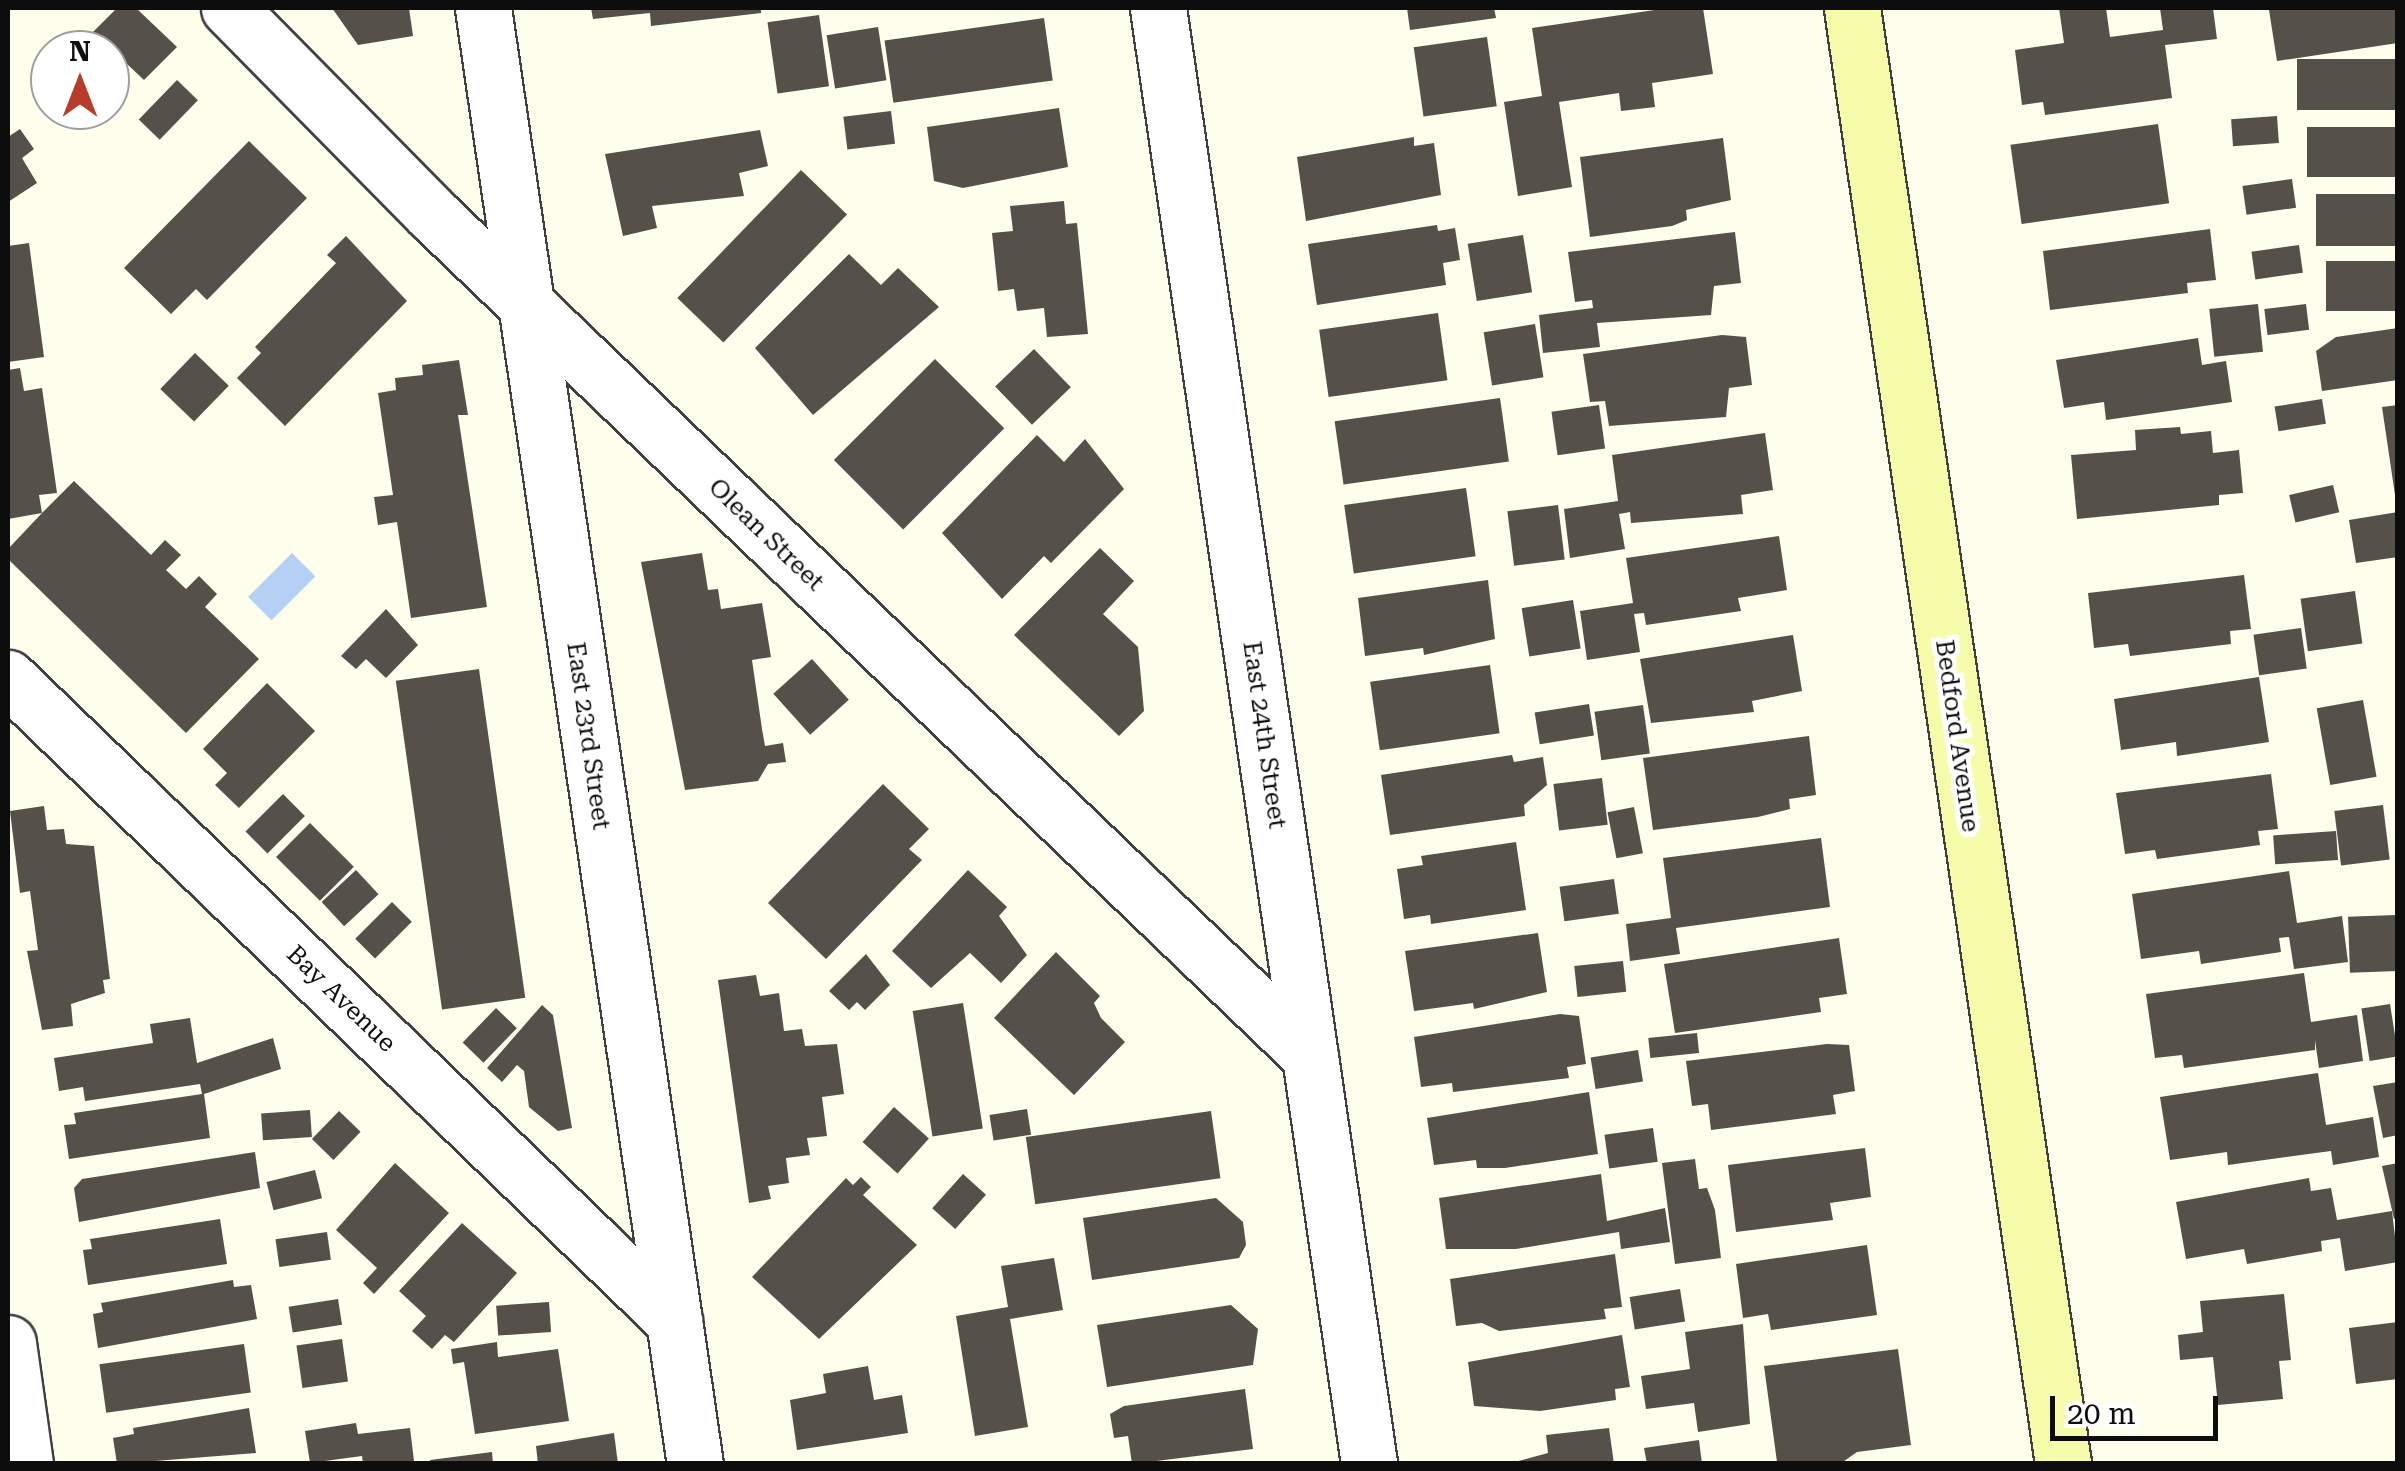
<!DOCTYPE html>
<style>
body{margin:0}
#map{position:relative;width:2405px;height:1471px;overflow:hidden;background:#fefeed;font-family:"Roboto Serif",serif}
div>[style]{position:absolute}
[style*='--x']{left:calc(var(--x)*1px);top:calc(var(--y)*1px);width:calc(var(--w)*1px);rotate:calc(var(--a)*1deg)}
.water>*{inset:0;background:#b4d0f4;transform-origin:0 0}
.building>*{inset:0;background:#555049;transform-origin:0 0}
.roads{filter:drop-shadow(2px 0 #404040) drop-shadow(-2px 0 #404040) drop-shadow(0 2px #404040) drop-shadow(0 -2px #404040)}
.minor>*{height:55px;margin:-27.5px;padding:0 27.5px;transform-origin:27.5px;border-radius:27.5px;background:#fff}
.secondary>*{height:55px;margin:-27.5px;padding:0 27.5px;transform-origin:27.5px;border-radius:27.5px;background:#f6fcaa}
span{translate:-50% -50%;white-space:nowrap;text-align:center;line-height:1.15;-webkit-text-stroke:10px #fff;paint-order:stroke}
.street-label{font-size:25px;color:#0d0d0d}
.frame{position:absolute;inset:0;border:10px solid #0d0d0d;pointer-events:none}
.north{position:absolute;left:30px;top:30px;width:100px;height:100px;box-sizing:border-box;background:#fff;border:2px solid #9e9e9e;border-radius:50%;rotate:0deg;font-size:28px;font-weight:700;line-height:40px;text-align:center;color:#0d0d0d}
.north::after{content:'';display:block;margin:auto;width:35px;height:45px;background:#b73d2a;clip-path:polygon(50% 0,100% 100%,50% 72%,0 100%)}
.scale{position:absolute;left:2050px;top:1396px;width:168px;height:45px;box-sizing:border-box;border:5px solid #0d0d0d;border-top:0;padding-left:12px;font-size:30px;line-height:35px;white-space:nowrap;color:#0d0d0d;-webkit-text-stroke:8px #fff;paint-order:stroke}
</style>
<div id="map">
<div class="water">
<div style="left:292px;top:553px;width:33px;height:62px;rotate:45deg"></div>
</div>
<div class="building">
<div style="clip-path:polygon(117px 8px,136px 8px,177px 47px,144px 80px,93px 32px)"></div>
<div style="clip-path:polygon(332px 8px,409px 8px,413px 36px,358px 45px)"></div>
<div style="clip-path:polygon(591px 8px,761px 8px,761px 13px,651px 26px,650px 13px,593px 19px)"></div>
<div style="clip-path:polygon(1407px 8px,1494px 8px,1496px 18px,1410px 30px)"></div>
<div style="clip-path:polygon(1668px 8px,1703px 8px,1713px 74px,1652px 83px,1655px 107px,1621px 111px,1619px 93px,1559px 102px,1572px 187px,1518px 196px,1504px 102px,1542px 96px,1532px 28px)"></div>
<div style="clip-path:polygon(2059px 8px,2106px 8px,2110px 37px,2163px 30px,2160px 8px,2213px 8px,2217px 39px,2165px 45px,2172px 98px,2045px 115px,2043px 102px,2022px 105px,2015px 50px,2064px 43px)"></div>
<div style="clip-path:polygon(2398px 8px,2398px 43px,2277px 61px,2269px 10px)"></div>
<div style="left:819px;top:15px;width:72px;height:52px;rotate:82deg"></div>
<div style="left:1044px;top:18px;width:63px;height:161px;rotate:82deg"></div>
<div style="left:878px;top:27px;width:54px;height:52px;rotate:81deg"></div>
<div style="left:1487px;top:37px;width:70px;height:74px;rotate:82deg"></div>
<div style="left:2398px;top:59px;width:51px;height:101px;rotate:90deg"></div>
<div style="left:177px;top:80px;width:29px;height:55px;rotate:44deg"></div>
<div style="clip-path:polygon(1059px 108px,1068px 167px,963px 188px,934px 181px,927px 127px)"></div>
<div style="left:891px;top:111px;width:33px;height:48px;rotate:83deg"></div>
<div style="left:2277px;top:116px;width:27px;height:46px;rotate:86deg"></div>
<div style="left:2158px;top:124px;width:80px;height:149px;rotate:82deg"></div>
<div style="left:2398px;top:127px;width:50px;height:91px;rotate:90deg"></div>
<div style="clip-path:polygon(20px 129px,34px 149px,22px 158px,37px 183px,8px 202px,8px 137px)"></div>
<div style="clip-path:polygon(760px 130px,768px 166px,739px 173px,744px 196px,652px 206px,657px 228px,623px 236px,605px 154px)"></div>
<div style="clip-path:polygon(1414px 137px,1414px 146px,1434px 143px,1441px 195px,1306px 221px,1297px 157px)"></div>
<div style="clip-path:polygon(1723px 138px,1731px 200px,1686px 210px,1687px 220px,1672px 226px,1590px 237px,1580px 157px)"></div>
<div style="clip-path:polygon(249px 141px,307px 198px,207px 300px,196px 289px,171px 314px,124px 268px)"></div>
<div style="left:801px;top:170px;width:64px;height:178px;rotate:44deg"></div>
<div style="left:2292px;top:179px;width:29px;height:50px;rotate:82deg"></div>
<div style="left:2398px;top:194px;width:52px;height:82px;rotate:90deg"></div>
<div style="clip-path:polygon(1064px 201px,1066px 224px,1077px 223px,1088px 334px,1047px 337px,1044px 308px,1017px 311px,1014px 289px,998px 291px,992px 233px,1013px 231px,1010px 206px)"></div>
<div style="clip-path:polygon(1437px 225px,1438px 231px,1455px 228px,1460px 260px,1443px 263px,1446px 285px,1317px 305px,1308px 244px)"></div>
<div style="clip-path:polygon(2210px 229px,2216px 280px,2187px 283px,2188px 293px,2050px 310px,2043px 251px)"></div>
<div style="clip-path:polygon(1735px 232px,1741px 283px,1714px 286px,1711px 315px,1597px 323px,1600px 347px,1543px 353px,1539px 315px,1593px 308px,1592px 300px,1575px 302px,1568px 252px)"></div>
<div style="left:1523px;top:235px;width:58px;height:56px;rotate:81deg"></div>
<div style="clip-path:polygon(346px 236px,407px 301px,285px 426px,237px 378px,261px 353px,255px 347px,336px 263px,327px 255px)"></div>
<div style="clip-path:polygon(29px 243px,44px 357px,8px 362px,8px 246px)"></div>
<div style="left:2299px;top:245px;width:28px;height:48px;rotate:82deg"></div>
<div style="clip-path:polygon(849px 254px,881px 285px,898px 268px,939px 307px,813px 415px,755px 348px)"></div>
<div style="left:2398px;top:261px;width:50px;height:72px;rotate:90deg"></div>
<div style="left:2258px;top:304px;width:48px;height:49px;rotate:84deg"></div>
<div style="left:2306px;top:304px;width:26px;height:42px;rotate:83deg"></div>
<div style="left:1438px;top:313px;width:68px;height:120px;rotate:82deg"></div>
<div style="left:1535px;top:324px;width:54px;height:52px;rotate:81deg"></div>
<div style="clip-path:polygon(2398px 328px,2398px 380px,2322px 391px,2316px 351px,2336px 337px)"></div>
<div style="clip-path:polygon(1722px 335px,1746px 337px,1752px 385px,1729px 388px,1726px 417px,1609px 426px,1605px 401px,1590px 402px,1583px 354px)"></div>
<div style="clip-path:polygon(2198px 338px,2202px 365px,2226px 361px,2232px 402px,2106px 420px,2104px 402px,2064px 408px,2056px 360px)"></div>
<div style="left:1034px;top:349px;width:53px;height:54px;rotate:46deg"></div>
<div style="left:195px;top:353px;width:47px;height:50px;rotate:44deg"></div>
<div style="left:935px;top:359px;width:98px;height:143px;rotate:45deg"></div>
<div style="clip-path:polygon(459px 360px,468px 415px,458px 415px,487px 607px,411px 618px,397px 522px,378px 525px,374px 497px,393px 495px,378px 393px,396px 390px,395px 378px,423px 375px,422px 365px)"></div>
<div style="clip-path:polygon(20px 368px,24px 391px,42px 388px,57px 493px,39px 495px,42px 513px,74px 481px,151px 555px,165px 540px,181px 555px,166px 570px,186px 589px,199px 576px,217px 594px,205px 607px,259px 659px,186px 733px,8px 559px,8px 549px,42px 513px,8px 519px,8px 370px)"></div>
<div style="left:1500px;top:398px;width:64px;height:167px;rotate:82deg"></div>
<div style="left:2322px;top:399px;width:25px;height:48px;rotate:81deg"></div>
<div style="left:1599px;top:405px;width:44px;height:48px;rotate:82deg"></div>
<div style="clip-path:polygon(2398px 405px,2398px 495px,2395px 495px,2382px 407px)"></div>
<div style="clip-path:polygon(2180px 427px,2181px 434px,2211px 431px,2213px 453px,2239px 450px,2243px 493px,2219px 495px,2219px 505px,2077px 519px,2071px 455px,2136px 450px,2135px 430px)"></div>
<div style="clip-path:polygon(1765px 433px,1773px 490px,1741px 495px,1743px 514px,1631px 523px,1630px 512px,1619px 514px,1625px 549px,1570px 558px,1564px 509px,1618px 501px,1612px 455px)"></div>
<div style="clip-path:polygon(1037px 435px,1064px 462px,1085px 439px,1124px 489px,1051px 563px,1044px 556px,1002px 599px,942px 533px)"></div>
<div style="left:2333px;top:485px;width:28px;height:45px;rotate:77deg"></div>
<div style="left:1466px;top:488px;width:69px;height:123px;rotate:82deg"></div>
<div style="left:1558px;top:505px;width:55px;height:51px;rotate:83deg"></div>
<div style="clip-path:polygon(2398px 512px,2398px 557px,2356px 563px,2349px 520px)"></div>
<div style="clip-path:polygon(1779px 536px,1787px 590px,1738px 598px,1741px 611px,1646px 625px,1644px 613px,1634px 614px,1640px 652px,1587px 660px,1580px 611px,1633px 603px,1626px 558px)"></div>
<div style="clip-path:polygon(1100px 548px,1134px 581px,1103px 614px,1138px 647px,1144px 711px,1119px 736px,1014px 635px)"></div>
<div style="clip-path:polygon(702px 553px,708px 590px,718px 589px,721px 609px,762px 603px,771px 657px,752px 660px,762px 729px,765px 746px,783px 743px,786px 762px,768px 764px,758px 781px,685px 790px,641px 562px)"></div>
<div style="clip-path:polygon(2244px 575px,2251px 629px,2230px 631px,2231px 644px,2130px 656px,2128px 644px,2094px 648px,2088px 593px)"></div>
<div style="clip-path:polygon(1488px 580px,1495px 639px,1424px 655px,1423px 648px,1365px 656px,1358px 598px)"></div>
<div style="left:2355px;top:591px;width:53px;height:55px;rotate:82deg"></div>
<div style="left:1573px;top:600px;width:49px;height:52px;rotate:81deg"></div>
<div style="clip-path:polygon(386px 609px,418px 645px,386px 678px,366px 659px,356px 669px,341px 656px)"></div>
<div style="left:2301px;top:628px;width:41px;height:48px;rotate:82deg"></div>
<div style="clip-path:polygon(1793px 635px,1802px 691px,1752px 701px,1754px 712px,1651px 723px,1640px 659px)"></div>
<div style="left:812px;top:659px;width:55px;height:52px;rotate:48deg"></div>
<div style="left:1490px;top:665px;width:69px;height:121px;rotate:82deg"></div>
<div style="left:479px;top:669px;width:332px;height:84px;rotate:82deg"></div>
<div style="clip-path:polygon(2259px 677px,2269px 742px,2177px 756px,2176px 742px,2121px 750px,2114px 699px)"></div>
<div style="clip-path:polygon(267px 683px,315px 731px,239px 808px,215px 785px,227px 773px,203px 749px)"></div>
<div style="left:2363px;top:700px;width:78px;height:47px;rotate:80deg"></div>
<div style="left:1589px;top:704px;width:32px;height:55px;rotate:81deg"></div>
<div style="left:1643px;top:705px;width:49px;height:49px;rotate:82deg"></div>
<div style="clip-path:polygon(1809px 736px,1816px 795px,1789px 799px,1790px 809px,1758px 817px,1653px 830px,1643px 758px)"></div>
<div style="clip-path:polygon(1512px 755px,1514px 762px,1543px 757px,1547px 785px,1524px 805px,1525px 816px,1390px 835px,1381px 775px)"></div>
<div style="clip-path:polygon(2271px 774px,2278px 829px,2258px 831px,2260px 845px,2157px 859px,2155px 850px,2125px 854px,2116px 793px)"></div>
<div style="left:1602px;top:778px;width:47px;height:49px;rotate:83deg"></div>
<div style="clip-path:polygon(883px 784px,929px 829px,909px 849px,922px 860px,826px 959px,768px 903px)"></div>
<div style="left:283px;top:794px;width:31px;height:53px;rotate:45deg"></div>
<div style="left:2383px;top:805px;width:55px;height:49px;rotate:83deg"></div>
<div style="clip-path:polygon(44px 806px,47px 830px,64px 829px,66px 844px,94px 846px,110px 979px,103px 980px,105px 993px,71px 1004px,73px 1026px,42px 1030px,27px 951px,38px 950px,30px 891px,20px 893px,10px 811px)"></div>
<div style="left:1634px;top:807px;width:47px;height:27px;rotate:79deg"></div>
<div style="left:310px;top:823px;width:62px;height:48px;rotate:45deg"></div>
<div style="left:2336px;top:831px;width:29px;height:63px;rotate:86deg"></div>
<div style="clip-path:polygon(1821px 838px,1830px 907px,1676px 928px,1680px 954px,1630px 961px,1626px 924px,1671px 918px,1663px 858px)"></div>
<div style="clip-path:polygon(1516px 842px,1526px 910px,1431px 924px,1430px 915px,1404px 919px,1397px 869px,1423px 865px,1421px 856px)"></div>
<div style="left:356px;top:870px;width:33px;height:47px;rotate:47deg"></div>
<div style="clip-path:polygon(968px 870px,1007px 907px,999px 916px,1027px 955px,1001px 983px,970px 953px,931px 988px,892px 951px)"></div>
<div style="clip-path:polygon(2289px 871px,2297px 923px,2342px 916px,2348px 962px,2294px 969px,2289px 937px,2279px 938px,2281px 952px,2201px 964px,2199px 951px,2141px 959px,2132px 894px)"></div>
<div style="left:1614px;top:879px;width:35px;height:55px;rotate:82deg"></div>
<div style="left:392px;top:902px;width:28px;height:52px;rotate:45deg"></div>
<div style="left:2396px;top:915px;width:56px;height:48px;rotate:88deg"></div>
<div style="clip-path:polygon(1538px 933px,1547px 992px,1474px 1009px,1473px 1003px,1414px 1011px,1405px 951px)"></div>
<div style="clip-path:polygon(1839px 938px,1847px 994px,1819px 998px,1821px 1012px,1675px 1033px,1664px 964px)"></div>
<div style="clip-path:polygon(1056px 952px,1100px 996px,1094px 1003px,1101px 1018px,1125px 1042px,1074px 1095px,994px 1018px)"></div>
<div style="clip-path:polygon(866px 954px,890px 985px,865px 1010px,857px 1002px,849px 1010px,829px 991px)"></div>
<div style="left:1623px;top:961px;width:31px;height:49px;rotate:84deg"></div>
<div style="clip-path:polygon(2304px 973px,2311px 1022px,2357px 1015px,2363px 1061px,2319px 1068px,2315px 1040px,2315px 1050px,2184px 1068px,2182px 1055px,2155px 1058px,2146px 994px)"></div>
<div style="clip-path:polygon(756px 975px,760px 996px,779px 993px,784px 1031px,802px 1029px,805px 1046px,837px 1044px,844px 1094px,822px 1097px,827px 1136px,807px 1138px,810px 1155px,786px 1158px,789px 1183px,768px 1186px,771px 1199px,749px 1203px,718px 980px)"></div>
<div style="left:963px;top:1003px;width:127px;height:51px;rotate:81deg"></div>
<div style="left:2390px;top:1004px;width:53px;height:29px;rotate:81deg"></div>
<div style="clip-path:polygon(542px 1005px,553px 1015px,572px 1128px,558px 1131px,529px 1107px,524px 1071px,517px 1065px,502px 1082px,487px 1068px)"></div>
<div style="left:496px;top:1008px;width:29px;height:48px;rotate:44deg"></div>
<div style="clip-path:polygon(1560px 1014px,1579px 1016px,1586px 1064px,1567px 1067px,1569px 1078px,1453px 1092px,1452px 1083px,1421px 1087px,1414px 1037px)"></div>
<div style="clip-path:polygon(190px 1018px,197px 1063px,273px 1038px,281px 1069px,204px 1094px,210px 1138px,69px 1159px,64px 1125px,76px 1124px,74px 1113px,202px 1094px,200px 1084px,85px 1101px,83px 1087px,59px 1091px,54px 1058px,153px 1043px,150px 1024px)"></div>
<div style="left:1697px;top:1033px;width:20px;height:49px;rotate:84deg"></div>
<div style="clip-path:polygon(1827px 1044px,1849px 1045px,1855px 1091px,1833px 1095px,1836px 1114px,1711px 1130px,1708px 1104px,1692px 1106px,1686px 1061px)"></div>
<div style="left:1638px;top:1050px;width:32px;height:48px;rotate:81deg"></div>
<div style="clip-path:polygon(2318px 1073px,2326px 1125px,2373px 1117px,2379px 1157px,2333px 1165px,2331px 1151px,2228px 1165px,2227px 1152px,2170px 1160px,2160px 1097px)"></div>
<div style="clip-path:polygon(2398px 1082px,2398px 1135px,2383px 1138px,2373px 1086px)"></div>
<div style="clip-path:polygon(1589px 1092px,1598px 1154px,1505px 1168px,1477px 1168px,1476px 1160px,1434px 1165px,1427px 1118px)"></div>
<div style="left:894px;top:1107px;width:47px;height:47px;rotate:42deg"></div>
<div style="left:1027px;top:1109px;width:26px;height:38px;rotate:81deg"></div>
<div style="left:310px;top:1110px;width:27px;height:49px;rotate:86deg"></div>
<div style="left:339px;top:1111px;width:30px;height:39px;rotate:44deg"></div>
<div style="left:1211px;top:1111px;width:68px;height:187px;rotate:82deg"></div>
<div style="left:1653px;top:1128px;width:34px;height:49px;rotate:82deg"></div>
<div style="clip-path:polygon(1865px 1148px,1871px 1197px,1830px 1203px,1833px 1220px,1736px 1232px,1728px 1165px)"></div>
<div style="clip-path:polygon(255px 1152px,260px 1188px,79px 1222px,74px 1188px,82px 1179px)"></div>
<div style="clip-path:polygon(1695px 1159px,1699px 1189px,1707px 1188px,1715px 1210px,1721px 1258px,1675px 1264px,1662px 1163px)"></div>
<div style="clip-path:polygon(395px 1163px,449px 1213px,374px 1294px,363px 1283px,377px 1268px,336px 1230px)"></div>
<div style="clip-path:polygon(2398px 1163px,2398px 1218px,2394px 1219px,2382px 1166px)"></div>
<div style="left:315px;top:1170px;width:29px;height:50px;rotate:76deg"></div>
<div style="left:963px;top:1174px;width:31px;height:46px;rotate:42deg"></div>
<div style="clip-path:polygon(1601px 1174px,1607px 1221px,1665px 1208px,1670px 1242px,1621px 1249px,1619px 1232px,1516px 1249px,1446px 1249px,1439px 1198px)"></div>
<div style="clip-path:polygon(861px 1177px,871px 1187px,863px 1195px,917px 1245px,819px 1339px,752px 1277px,846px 1178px,853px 1185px)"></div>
<div style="clip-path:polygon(2309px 1178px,2311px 1191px,2331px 1188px,2337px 1220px,2392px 1211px,2398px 1262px,2345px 1271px,2340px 1238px,2321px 1241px,2322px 1251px,2247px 1264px,2244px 1249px,2186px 1259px,2176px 1202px)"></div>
<div style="clip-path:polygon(1216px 1198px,1243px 1222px,1246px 1245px,1239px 1258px,1092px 1280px,1083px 1218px)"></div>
<div style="clip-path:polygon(220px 1219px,227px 1264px,88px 1285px,83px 1250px,92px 1249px,90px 1239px)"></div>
<div style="clip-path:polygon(462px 1223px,517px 1273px,454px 1342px,445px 1335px,432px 1349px,412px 1331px,426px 1316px,399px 1291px)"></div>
<div style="left:327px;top:1232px;width:28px;height:52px;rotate:82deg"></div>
<div style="clip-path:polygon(1867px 1245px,1877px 1315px,1771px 1330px,1768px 1314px,1743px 1318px,1736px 1264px)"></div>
<div style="clip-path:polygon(1615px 1254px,1622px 1307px,1604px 1309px,1606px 1319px,1499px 1331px,1482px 1323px,1456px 1326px,1450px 1279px)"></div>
<div style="clip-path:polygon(1054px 1258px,1063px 1310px,1010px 1319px,1028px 1427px,975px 1436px,956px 1316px,1008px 1307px,1001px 1266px)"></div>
<div style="clip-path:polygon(233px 1280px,234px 1287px,251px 1285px,257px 1319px,98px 1348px,93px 1314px,103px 1312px,101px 1303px)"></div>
<div style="left:1680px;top:1289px;width:33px;height:51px;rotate:81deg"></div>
<div style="clip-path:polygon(2284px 1294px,2291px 1360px,2279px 1361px,2283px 1399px,2218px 1405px,2213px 1357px,2180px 1360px,2178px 1335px,2203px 1332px,2200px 1301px)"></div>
<div style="left:338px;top:1299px;width:26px;height:50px;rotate:81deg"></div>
<div style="left:549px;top:1302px;width:30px;height:53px;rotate:86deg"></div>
<div style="clip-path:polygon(1231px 1305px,1258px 1329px,1253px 1365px,1107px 1387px,1097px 1325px)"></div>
<div style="clip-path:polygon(2398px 1322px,2398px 1379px,2356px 1384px,2349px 1328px)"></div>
<div style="clip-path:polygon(1743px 1324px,1750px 1424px,1698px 1432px,1694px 1403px,1646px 1409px,1641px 1376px,1690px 1369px,1685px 1332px)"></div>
<div style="clip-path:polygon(1622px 1335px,1630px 1387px,1615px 1389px,1616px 1400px,1540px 1411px,1474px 1406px,1468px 1362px)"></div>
<div style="left:342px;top:1339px;width:43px;height:46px;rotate:82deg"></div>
<div style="clip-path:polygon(497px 1342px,498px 1357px,558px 1349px,569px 1421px,475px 1434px,464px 1362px,453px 1364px,451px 1349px)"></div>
<div style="left:244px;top:1344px;width:49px;height:146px;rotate:82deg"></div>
<div style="clip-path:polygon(1898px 1349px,1911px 1445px,1857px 1452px,1840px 1464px,1777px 1462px,1764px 1366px)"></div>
<div style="clip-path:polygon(868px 1366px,874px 1400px,902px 1395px,908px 1433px,797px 1450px,790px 1400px,826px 1393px,823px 1374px)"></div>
<div style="clip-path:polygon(1245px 1389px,1253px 1449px,1132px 1464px,1128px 1436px,1114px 1438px,1110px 1414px,1124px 1406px)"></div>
<div style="clip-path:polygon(249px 1408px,256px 1453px,117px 1464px,113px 1438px,134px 1434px,133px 1428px)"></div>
<div style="clip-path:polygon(356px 1423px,358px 1434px,410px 1428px,414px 1461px,363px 1464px,362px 1456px,310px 1463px,305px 1431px)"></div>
<div style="clip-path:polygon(1609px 1428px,1614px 1464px,1507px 1464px,1548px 1453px,1546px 1435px)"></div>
<div style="clip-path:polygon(614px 1433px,618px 1464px,538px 1464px,536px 1446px)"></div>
<div style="clip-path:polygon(1699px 1440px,1702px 1464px,1647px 1464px,1644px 1448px)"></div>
<div style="clip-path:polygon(492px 1452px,493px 1464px,431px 1464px,430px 1460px)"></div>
</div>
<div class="roads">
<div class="minor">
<div style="--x:229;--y:8;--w:289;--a:45.4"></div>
<div style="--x:432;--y:214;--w:1216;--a:43.8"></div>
<div style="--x:483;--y:8;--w:1471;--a:81.72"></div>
<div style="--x:1158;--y:8;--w:1471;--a:81.75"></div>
<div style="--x:8;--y:678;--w:926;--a:43.99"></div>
<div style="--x:8;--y:1343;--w:122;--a:82"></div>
</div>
<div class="secondary">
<div style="--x:1852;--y:8;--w:1471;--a:81.75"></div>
</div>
</div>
<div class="street-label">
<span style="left:766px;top:535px;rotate:44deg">Olean Street</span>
<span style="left:1264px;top:735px;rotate:82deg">East 24th Street</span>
<span style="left:588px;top:736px;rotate:82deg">East 23rd Street</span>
<span style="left:1957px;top:736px;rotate:82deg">Bedford Avenue</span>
<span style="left:341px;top:999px;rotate:44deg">Bay Avenue</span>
</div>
<div class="frame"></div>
<div class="north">N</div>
<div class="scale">20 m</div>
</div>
